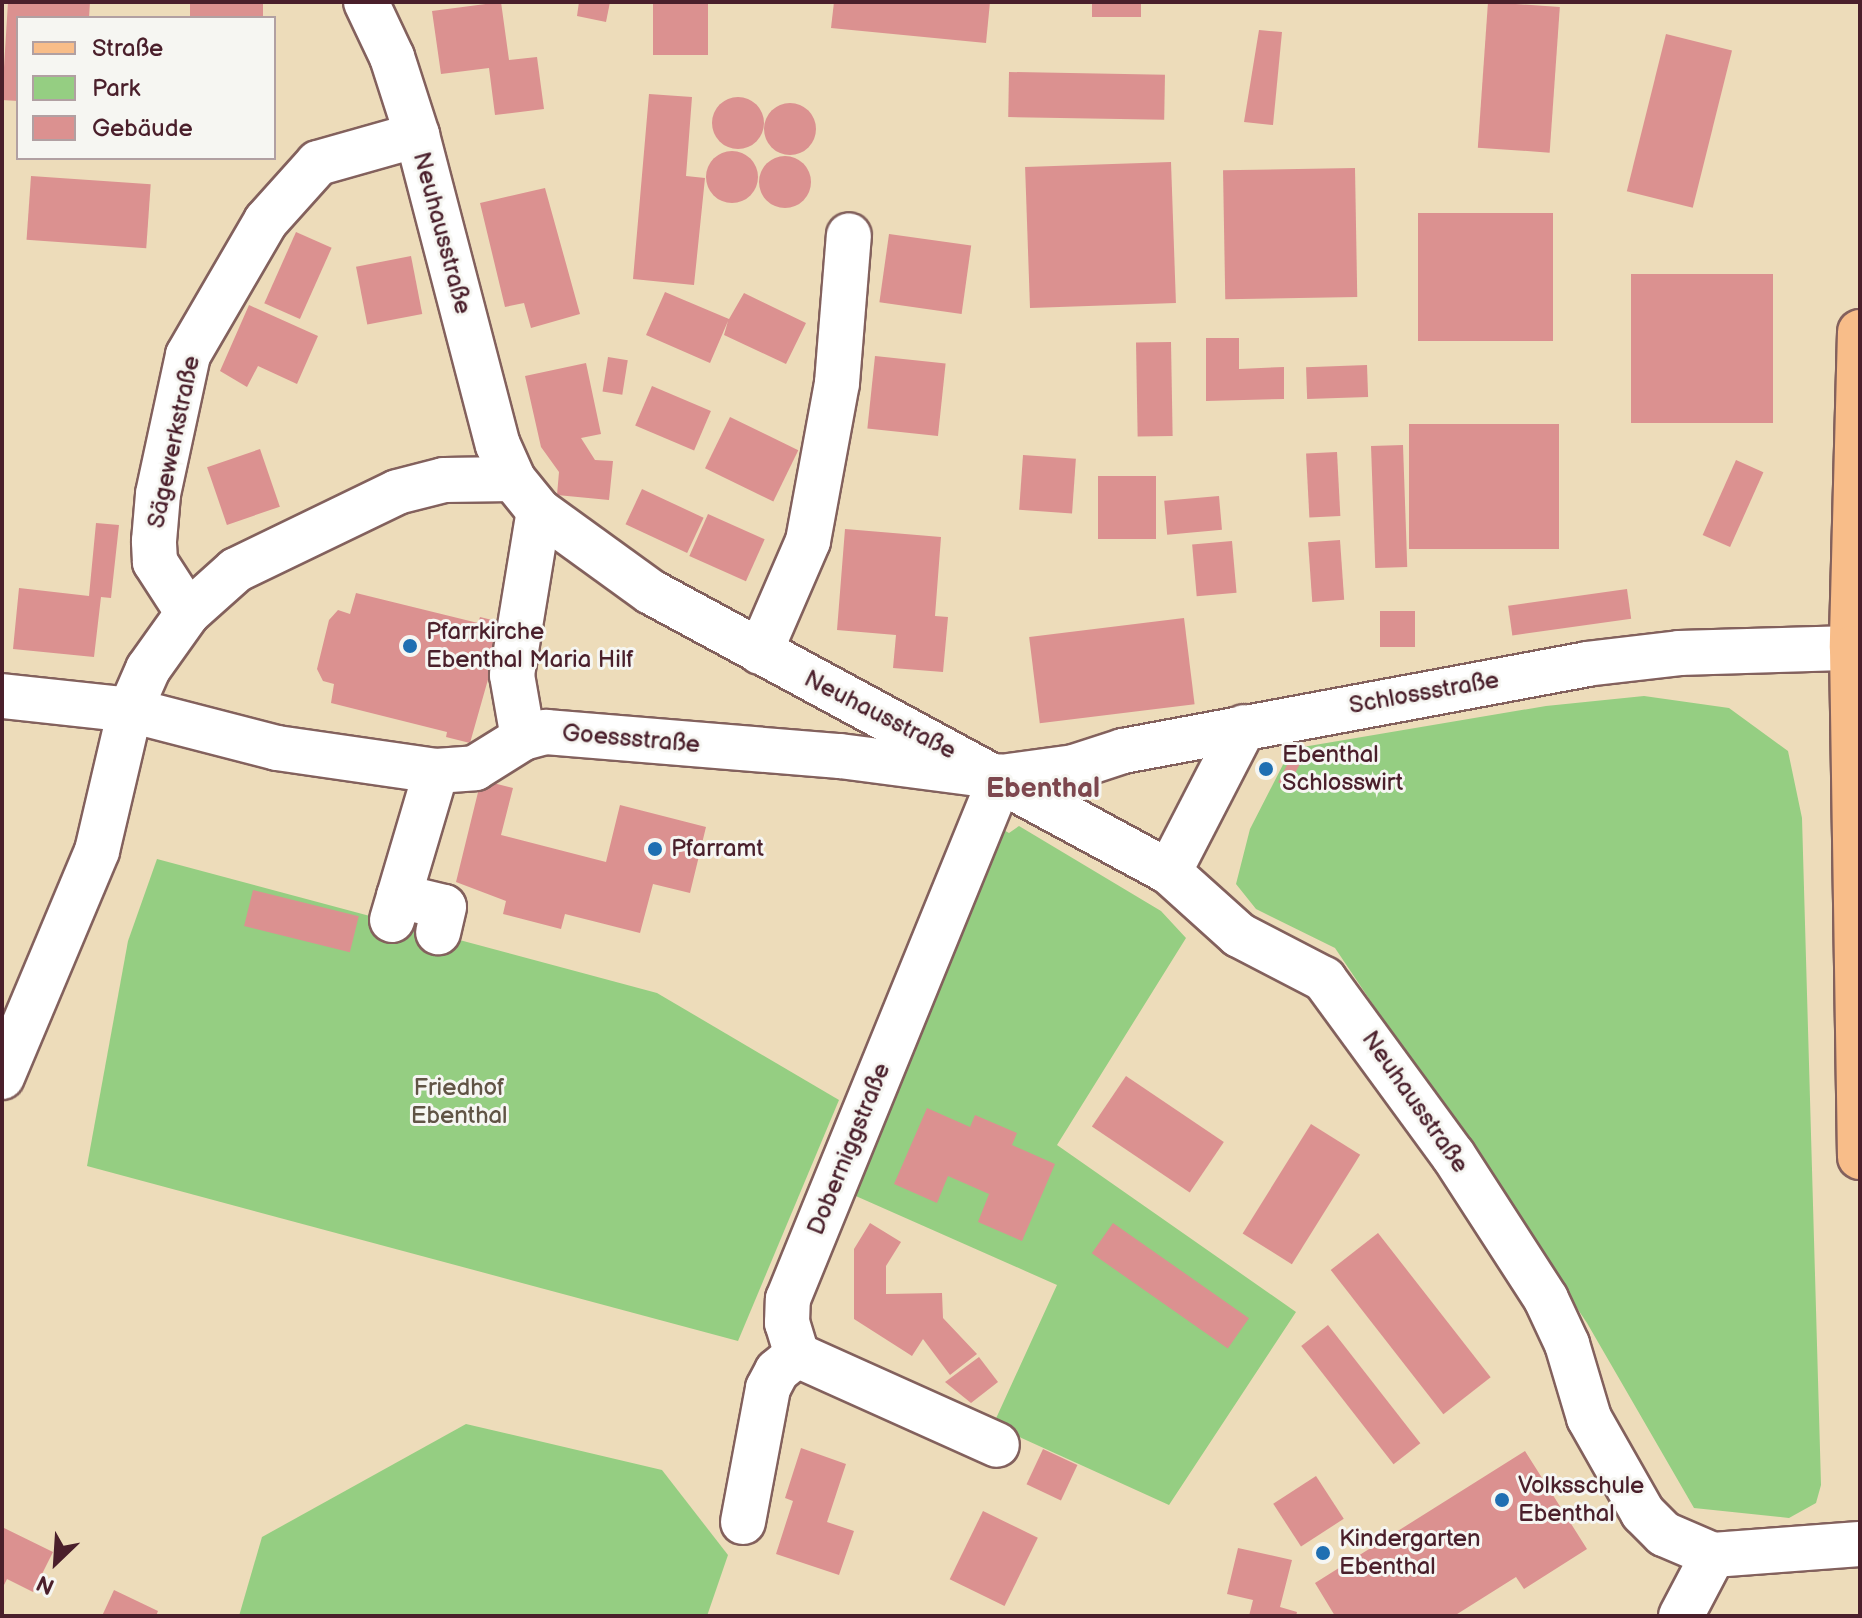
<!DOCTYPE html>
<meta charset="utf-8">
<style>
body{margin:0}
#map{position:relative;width:1862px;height:1618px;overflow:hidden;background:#eddcba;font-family:"Balsamiq Sans",sans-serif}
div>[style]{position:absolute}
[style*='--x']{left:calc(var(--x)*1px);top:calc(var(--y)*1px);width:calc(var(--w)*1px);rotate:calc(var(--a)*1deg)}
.green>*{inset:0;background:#95ce82}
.building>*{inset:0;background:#db9190;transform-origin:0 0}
.round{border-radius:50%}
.roads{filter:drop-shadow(2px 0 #83615d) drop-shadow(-2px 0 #83615d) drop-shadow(0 2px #83615d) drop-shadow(0 -2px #83615d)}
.minor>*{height:44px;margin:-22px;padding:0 22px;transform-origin:22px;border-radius:22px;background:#fff}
.major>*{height:44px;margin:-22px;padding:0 22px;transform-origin:22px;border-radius:22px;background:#f8bd89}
.dots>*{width:22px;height:22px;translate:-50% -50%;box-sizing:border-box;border:4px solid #f6f6f2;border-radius:50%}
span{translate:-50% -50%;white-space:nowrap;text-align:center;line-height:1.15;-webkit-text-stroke:6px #f6f6f2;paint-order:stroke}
.street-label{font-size:24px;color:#4a1f2b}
.poi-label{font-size:24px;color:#4a1f2b}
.left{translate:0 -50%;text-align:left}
.park-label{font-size:24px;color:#605445}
.quarter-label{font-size:28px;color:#7d474e;font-weight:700}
.frame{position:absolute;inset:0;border:4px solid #4a1f2b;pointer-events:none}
.legend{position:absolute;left:16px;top:16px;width:260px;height:144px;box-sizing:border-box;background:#f6f6f2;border:2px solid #b1a0a2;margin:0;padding:10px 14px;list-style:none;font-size:24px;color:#4a1f2b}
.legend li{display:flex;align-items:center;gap:16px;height:40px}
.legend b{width:40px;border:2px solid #b1a0a2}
.north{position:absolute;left:16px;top:1522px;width:80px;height:80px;-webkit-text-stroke:6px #f6f6f2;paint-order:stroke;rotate:205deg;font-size:22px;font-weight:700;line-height:32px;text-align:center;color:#4a1f2b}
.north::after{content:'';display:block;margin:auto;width:28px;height:36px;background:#4a1f2b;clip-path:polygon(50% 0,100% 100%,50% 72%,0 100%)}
</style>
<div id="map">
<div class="green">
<div style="clip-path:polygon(1644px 696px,1729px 708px,1788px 751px,1802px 818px,1821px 1485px,1816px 1503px,1789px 1518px,1694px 1508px,1587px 1323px,1335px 948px,1256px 909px,1236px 884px,1250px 829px,1291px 749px,1546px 706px)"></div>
<div style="clip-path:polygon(1019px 826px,1161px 911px,1186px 938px,1057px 1145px,1296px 1312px,1169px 1505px,993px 1425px,1057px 1285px,849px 1193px,1000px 828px,1009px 833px)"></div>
<div style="clip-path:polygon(157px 859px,657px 993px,839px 1100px,738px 1341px,87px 1166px,128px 941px)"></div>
<div style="clip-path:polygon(466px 1424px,662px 1470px,728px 1555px,707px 1616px,239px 1616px,262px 1537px)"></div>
</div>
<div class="building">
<div style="clip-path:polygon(8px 2px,90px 2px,89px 18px,18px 18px,18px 101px,2px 100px)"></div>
<div style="left:190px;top:2px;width:73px;height:16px"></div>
<div style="clip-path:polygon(501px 2px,509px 60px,537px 57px,544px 109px,495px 115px,489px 68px,441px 74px,432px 11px)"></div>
<div style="clip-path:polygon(579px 2px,610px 2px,606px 22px,577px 16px)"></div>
<div style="left:653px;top:2px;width:55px;height:53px"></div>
<div style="clip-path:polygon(834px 2px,990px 2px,986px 43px,831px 28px)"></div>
<div style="left:1092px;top:2px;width:49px;height:15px"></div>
<div style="left:1488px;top:2px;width:72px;height:146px;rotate:4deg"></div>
<div style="clip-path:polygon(1259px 30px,1282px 32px,1273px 125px,1244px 122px)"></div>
<div style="left:1666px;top:34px;width:68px;height:162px;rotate:14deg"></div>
<div style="left:1009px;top:72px;width:156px;height:45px;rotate:1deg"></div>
<div style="clip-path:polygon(649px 94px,692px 97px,686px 176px,705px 178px,694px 285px,633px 279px)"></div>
<div class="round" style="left:712px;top:97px;width:52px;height:52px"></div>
<div class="round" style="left:764px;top:103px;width:52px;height:52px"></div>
<div class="round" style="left:706px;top:151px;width:52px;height:52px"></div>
<div class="round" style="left:759px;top:156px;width:52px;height:52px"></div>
<div style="left:1171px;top:162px;width:141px;height:146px;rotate:88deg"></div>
<div style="left:1355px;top:168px;width:129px;height:132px;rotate:89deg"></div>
<div style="left:31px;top:176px;width:120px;height:64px;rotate:4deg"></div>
<div style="clip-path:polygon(545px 188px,580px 314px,531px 328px,524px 303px,505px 307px,480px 203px)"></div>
<div style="left:1418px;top:213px;width:135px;height:128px"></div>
<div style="left:296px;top:232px;width:39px;height:78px;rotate:24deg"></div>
<div style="left:889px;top:234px;width:83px;height:69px;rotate:8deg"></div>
<div style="left:411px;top:256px;width:59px;height:56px;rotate:79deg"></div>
<div style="left:1773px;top:274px;width:149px;height:142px;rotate:90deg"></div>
<div style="clip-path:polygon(665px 292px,729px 319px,744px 293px,806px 323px,786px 364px,724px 335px,728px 321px,710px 363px,646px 335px)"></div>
<div style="clip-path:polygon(249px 305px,318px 336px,297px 384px,258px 366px,247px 387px,220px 371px)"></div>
<div style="clip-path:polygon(1206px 338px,1239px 338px,1239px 369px,1284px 367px,1284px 399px,1206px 401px)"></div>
<div style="left:1171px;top:342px;width:94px;height:35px;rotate:89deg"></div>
<div style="left:875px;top:356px;width:71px;height:73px;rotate:6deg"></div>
<div style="left:608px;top:357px;width:20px;height:35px;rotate:9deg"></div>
<div style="clip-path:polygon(586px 363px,601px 434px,581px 438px,595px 460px,613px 461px,609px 500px,557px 495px,559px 472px,541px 447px,525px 376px)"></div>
<div style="left:1367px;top:365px;width:32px;height:61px;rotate:88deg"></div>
<div style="left:652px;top:386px;width:64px;height:43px;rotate:23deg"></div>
<div style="left:730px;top:417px;width:76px;height:57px;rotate:26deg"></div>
<div style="left:1409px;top:424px;width:150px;height:125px"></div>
<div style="left:1403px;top:445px;width:122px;height:32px;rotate:88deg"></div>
<div style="left:260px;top:449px;width:61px;height:56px;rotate:71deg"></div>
<div style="left:1337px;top:452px;width:64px;height:31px;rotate:87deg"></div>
<div style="left:1023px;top:455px;width:53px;height:55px;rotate:4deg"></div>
<div style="left:1736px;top:460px;width:30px;height:82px;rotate:24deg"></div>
<div style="left:1098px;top:476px;width:58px;height:63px"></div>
<div style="left:642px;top:489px;width:68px;height:39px;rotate:25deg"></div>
<div style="left:1219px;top:496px;width:34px;height:55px;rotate:85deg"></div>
<div style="left:708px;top:514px;width:62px;height:46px;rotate:24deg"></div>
<div style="clip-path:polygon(96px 523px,119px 525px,111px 598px,101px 597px,94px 657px,13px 649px,19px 588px,89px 596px)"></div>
<div style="clip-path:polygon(845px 529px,941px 537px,935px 616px,948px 617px,943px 672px,893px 668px,896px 635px,837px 630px)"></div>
<div style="left:1340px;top:540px;width:60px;height:32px;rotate:86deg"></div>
<div style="left:1232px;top:541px;width:52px;height:40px;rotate:85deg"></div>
<div style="left:1627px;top:589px;width:30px;height:120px;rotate:82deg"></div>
<div style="clip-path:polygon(356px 593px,478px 623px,480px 617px,504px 623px,470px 743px,446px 737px,447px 732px,331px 703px,334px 684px,323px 681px,317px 669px,329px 620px,338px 610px,350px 614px)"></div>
<div style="left:1380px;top:611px;width:35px;height:36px"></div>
<div style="left:1184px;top:618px;width:87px;height:156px;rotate:83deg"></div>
<div style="left:1290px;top:759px;width:11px;height:26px;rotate:27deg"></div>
<div style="clip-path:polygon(481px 780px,513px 788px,501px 835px,606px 862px,620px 805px,706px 827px,690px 893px,653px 884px,640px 933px,565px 914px,561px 929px,503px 914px,506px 901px,456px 882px)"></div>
<div style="left:253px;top:890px;width:109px;height:37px;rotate:14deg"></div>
<div style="left:1126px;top:1076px;width:118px;height:61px;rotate:34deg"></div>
<div style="clip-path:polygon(927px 1108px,970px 1127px,975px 1115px,1017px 1133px,1012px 1145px,1055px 1164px,1022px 1241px,978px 1222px,989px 1194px,948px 1176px,937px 1203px,894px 1184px)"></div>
<div style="left:1311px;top:1124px;width:58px;height:129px;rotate:32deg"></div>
<div style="clip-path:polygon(870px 1223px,901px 1242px,886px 1266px,886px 1294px,942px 1293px,943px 1318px,977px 1354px,950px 1375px,923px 1339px,912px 1356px,854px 1319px,854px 1249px)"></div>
<div style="left:1113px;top:1223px;width:166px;height:37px;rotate:35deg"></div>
<div style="left:1378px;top:1233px;width:183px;height:60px;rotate:52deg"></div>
<div style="left:1328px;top:1325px;width:150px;height:34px;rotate:52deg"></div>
<div style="clip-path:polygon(979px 1357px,998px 1382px,971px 1403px,945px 1382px)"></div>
<div style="clip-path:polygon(801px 1448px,846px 1464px,827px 1522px,854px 1531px,839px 1575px,776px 1554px,793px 1501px,785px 1498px)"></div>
<div style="left:1043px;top:1449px;width:38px;height:39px;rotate:25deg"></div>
<div style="clip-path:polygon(1525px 1451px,1587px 1549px,1524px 1589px,1516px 1577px,1454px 1616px,1335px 1616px,1315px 1583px)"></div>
<div style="left:1316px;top:1476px;width:51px;height:51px;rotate:57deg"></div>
<div style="left:983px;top:1511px;width:61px;height:76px;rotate:26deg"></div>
<div style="clip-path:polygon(2px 1527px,53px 1552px,33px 1592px,7px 1579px,2px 1589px)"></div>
<div style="clip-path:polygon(1238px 1548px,1292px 1560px,1280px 1607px,1297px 1612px,1296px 1616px,1249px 1616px,1253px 1600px,1227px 1594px)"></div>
<div style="clip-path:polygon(114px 1590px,158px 1611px,156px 1616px,102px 1616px)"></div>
</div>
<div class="roads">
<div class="minor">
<div style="--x:366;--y:2;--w:61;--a:64.7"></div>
<div style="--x:392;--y:57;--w:82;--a:72.2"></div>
<div style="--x:417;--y:135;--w:320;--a:75.4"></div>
<div style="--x:498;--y:445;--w:37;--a:66"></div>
<div style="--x:513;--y:479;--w:41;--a:50.9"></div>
<div style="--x:539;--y:511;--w:138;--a:35.9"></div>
<div style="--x:651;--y:592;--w:589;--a:28.39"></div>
<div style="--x:1169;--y:872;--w:94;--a:42"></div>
<div style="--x:1239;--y:935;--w:96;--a:27.4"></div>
<div style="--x:1324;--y:979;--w:218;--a:53.8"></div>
<div style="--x:1453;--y:1155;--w:171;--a:57.1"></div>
<div style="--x:1546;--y:1299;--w:50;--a:65"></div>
<div style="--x:1567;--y:1344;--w:77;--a:73.4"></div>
<div style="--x:1589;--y:1418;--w:109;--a:60.4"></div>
<div style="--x:1643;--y:1513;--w:30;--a:45"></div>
<div style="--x:1664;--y:1534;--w:53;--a:23.2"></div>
<div style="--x:1713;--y:1555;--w:147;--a:-4.3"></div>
<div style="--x:188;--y:613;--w:61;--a:-122.9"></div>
<div style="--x:155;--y:562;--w:21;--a:-93"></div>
<div style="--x:154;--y:541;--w:47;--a:-85.1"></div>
<div style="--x:158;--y:494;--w:142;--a:-77.8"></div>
<div style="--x:188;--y:355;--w:155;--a:-59.8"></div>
<div style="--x:266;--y:221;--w:78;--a:-48.1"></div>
<div style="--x:318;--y:163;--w:103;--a:-15.8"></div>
<div style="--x:760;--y:652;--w:121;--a:-66.6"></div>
<div style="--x:808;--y:541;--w:161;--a:-79.6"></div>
<div style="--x:837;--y:383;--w:148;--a:-85.4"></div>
<div style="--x:2;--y:696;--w:129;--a:6.2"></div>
<div style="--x:130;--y:710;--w:152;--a:14.5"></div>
<div style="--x:277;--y:748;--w:161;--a:8.2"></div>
<div style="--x:436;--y:771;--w:39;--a:-4"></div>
<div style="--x:475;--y:768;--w:57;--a:-32"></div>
<div style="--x:523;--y:738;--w:24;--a:-15"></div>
<div style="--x:546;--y:732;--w:295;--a:4.7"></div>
<div style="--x:840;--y:756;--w:162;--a:7.4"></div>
<div style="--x:1001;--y:777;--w:74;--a:-7.8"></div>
<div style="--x:1074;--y:767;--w:52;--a:-18.1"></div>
<div style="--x:1123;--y:751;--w:471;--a:-10.6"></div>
<div style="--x:1586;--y:664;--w:94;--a:-6.7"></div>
<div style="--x:1679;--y:653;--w:173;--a:-1.7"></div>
<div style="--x:523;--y:738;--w:64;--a:-99.9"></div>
<div style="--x:512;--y:675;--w:166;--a:-80.7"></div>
<div style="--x:1169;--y:872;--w:163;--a:-62.7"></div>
<div style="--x:399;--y:896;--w:46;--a:13.7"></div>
<div style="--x:444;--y:907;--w:26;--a:103"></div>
<div style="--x:392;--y:920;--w:155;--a:-73.5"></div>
<div style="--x:2;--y:1077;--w:245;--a:-67.2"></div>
<div style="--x:97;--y:851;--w:145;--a:-76.8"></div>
<div style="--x:130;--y:710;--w:45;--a:-66.3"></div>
<div style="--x:148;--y:669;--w:69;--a:-54.5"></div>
<div style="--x:188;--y:613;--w:64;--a:-41.9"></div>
<div style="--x:236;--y:570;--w:179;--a:-25.8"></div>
<div style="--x:397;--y:492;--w:49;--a:-14.3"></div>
<div style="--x:444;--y:480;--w:69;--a:-0.8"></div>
<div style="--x:797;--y:1355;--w:34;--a:-107"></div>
<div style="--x:787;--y:1323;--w:24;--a:-88"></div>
<div style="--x:788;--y:1299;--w:564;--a:-67.8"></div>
<div style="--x:797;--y:1355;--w:219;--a:24.2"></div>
<div style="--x:743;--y:1522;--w:136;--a:-79.4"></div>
<div style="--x:768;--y:1388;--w:19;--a:-62"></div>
<div style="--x:777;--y:1371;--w:26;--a:-39"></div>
<div style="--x:1681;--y:1616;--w:69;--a:-62.3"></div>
</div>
<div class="major">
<div style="--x:1860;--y:332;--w:316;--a:91.5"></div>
<div style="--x:1852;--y:648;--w:509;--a:89.1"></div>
</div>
</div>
<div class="dots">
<div style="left:410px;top:646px;background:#1f6fb2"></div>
<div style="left:1266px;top:769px;background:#1f6fb2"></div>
<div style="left:655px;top:849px;background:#1f6fb2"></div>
<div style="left:1502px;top:1500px;background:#1f6fb2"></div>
<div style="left:1323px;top:1553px;background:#1f6fb2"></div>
</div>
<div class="street-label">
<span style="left:442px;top:233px;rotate:75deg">Neuhausstraße</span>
<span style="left:174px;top:442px;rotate:-78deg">Sägewerkstraße</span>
<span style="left:1424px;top:693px;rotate:-10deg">Schlossstraße</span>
<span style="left:880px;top:715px;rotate:27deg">Neuhausstraße</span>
<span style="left:631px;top:739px;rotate:5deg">Goessstraße</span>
<span style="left:1415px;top:1102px;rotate:55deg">Neuhausstraße</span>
<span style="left:849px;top:1149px;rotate:-68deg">Doberniggstraße</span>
</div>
<div class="poi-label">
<span class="left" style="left:426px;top:646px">Pfarrkirche<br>Ebenthal Maria Hilf</span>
<span class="left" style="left:1282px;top:769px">Ebenthal<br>Schlosswirt</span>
<span class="left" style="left:671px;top:849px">Pfarramt</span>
<span class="left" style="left:1518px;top:1500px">Volksschule<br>Ebenthal</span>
<span class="left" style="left:1339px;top:1553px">Kindergarten<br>Ebenthal</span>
</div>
<div class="park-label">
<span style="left:459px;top:1102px">Friedhof<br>Ebenthal</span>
</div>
<div class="quarter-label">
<span style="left:1043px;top:789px">Ebenthal</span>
</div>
<div class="frame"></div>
<ul class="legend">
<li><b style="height:10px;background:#f8bd89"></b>Straße</li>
<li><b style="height:22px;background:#95ce82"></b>Park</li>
<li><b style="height:22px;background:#db9190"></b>Gebäude</li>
</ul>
<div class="north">N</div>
</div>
